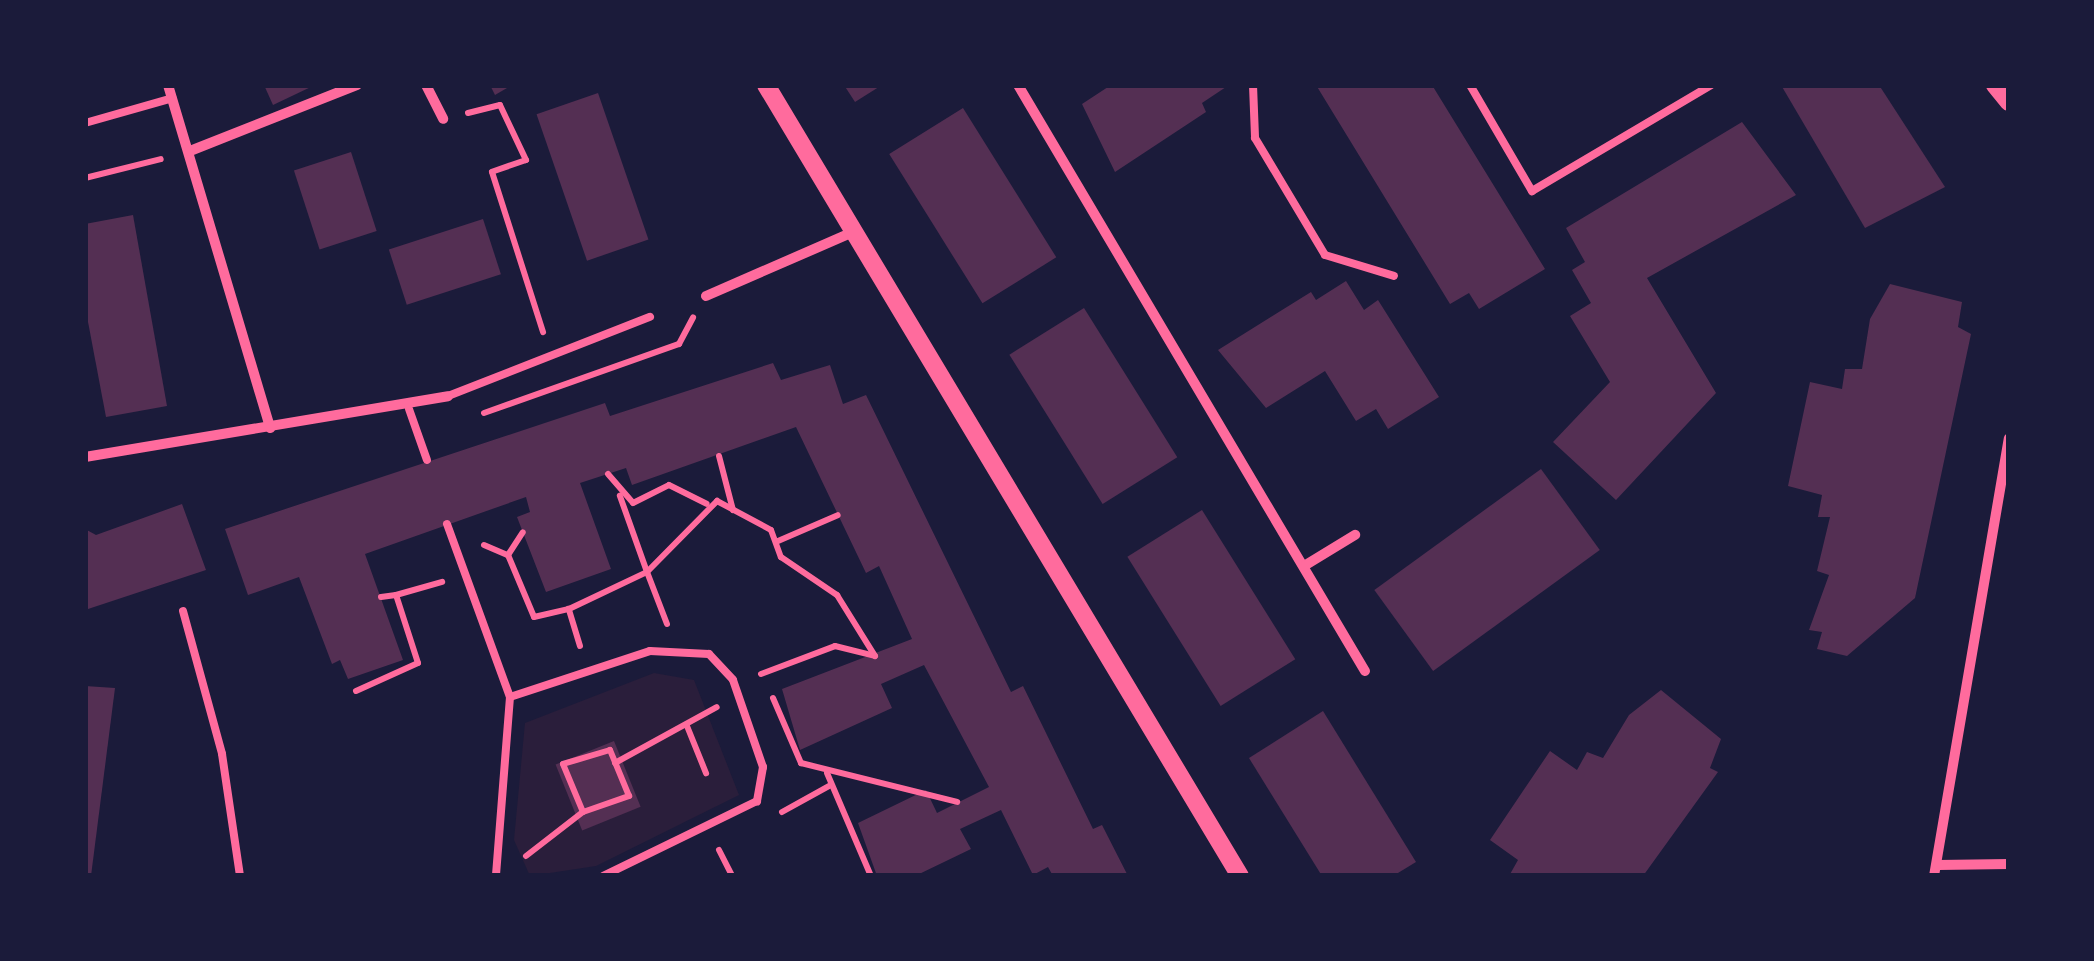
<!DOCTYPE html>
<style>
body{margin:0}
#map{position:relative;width:2094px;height:961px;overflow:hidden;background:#1b1b3a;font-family:"Asap Condensed",sans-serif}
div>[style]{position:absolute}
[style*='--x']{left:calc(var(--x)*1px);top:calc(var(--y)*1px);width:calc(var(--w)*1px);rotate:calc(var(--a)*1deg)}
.green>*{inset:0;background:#2a1e3b}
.building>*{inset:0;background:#542f53;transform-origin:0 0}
.path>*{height:6px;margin:-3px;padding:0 3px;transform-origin:3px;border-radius:3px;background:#ff6b9d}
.service>*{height:8px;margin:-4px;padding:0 4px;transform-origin:4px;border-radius:4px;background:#ff6b9d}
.minor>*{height:10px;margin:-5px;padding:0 5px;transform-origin:5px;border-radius:5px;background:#ff6b9d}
.tertiary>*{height:18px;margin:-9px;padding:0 9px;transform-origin:9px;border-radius:9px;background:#ff6b9d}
span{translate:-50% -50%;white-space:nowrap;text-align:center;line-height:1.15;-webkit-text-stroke:10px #1b1b3a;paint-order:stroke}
.frame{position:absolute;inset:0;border:88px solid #1b1b3a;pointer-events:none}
</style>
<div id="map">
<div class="green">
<div style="clip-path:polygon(654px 673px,694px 680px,739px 795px,596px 866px,530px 876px,514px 840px,525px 723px)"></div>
</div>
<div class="building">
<div style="clip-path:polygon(264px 85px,315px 85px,273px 105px)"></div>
<div style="clip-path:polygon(490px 85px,512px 85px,495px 95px)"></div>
<div style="clip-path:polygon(844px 85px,882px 85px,855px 102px)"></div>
<div style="clip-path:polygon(1111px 85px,1229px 85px,1202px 103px,1206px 112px,1115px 172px,1082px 104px)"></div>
<div style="clip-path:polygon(1316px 85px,1432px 85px,1545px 269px,1479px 309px,1469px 293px,1450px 304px)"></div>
<div style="clip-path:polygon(1781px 85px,1879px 85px,1945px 187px,1865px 228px)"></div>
<div style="left:598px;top:93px;width:155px;height:65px;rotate:71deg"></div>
<div style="left:963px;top:108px;width:176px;height:87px;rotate:58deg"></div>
<div style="clip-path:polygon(1742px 122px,1796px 195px,1647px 278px,1716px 393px,1616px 500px,1553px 442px,1610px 382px,1570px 316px,1591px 303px,1572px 270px,1585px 262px,1566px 228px)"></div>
<div style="left:351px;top:152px;width:83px;height:60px;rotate:72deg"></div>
<div style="clip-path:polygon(133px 215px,167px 406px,106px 417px,85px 306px,85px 224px)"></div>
<div style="left:483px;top:219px;width:58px;height:99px;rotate:72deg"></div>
<div style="clip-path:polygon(1346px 281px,1364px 310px,1378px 300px,1439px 397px,1388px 429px,1376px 409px,1356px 421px,1325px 371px,1266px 408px,1218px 350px,1311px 292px,1316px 300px)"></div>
<div style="clip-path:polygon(1890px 284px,1962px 302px,1958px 327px,1971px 334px,1915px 598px,1847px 656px,1817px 649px,1822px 632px,1809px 630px,1829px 575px,1817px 571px,1830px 517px,1818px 517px,1822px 495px,1788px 486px,1810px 382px,1842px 389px,1845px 369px,1862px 369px,1870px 319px)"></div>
<div style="left:1084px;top:308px;width:176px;height:88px;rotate:58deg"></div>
<div style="clip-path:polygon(773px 363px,781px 380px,830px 365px,843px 404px,866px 395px,1011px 692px,1023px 686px,1093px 829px,1102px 825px,1128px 876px,1053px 876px,1048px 867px,1033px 875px,1001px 810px,960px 829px,971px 849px,915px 876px,877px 876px,858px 823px,926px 790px,937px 813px,989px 787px,924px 665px,881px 684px,892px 708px,800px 750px,782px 689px,912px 639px,879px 566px,866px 573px,796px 427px,632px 485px,626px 468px,580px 483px,611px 569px,546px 592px,517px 517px,530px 512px,526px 497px,365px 554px,403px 660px,348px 679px,340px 660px,332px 664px,299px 577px,248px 595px,225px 529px,605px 403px,610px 416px)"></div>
<div style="left:1541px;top:469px;width:100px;height:206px;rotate:54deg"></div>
<div style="clip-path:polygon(182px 504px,206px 570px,85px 610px,85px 529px,96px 535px)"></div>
<div style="left:1202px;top:510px;width:176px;height:88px;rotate:58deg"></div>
<div style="clip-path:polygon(85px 686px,115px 688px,91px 876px,85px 876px)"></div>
<div style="clip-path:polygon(1661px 690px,1721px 739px,1710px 768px,1718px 772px,1643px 876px,1509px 876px,1518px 860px,1490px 840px,1550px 751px,1577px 770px,1587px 752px,1603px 758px,1629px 715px)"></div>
<div style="clip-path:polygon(1323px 711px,1416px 862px,1393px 876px,1322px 876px,1249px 758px)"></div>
<div style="left:614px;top:741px;width:71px;height:63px;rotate:68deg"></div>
</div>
<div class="path">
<div style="--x:468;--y:113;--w:33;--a:-14"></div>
<div style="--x:500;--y:105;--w:61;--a:64.7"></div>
<div style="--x:526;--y:160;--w:36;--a:161"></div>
<div style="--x:492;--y:172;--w:168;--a:72.3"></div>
<div style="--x:85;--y:178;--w:78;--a:-14"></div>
<div style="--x:484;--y:413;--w:207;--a:-19.5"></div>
<div style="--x:679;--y:344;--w:30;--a:-62"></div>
<div style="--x:719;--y:456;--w:56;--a:75.5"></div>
<div style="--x:608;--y:474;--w:38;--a:49"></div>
<div style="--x:633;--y:503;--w:40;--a:-26.6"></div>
<div style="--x:669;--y:485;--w:42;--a:26.6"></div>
<div style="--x:778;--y:541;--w:65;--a:-23.4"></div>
<div style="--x:484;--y:545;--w:26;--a:23"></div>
<div style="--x:508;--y:555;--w:67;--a:67.2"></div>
<div style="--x:534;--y:617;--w:36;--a:-13"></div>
<div style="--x:508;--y:555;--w:27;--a:-57"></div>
<div style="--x:381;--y:597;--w:15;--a:-8"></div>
<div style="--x:667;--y:624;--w:56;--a:-111"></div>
<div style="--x:647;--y:572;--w:100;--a:-45.4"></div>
<div style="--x:717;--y:501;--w:61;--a:28.2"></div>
<div style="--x:771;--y:530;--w:29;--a:70"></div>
<div style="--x:781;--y:557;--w:68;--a:34.2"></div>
<div style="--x:837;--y:595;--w:72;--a:58.1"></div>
<div style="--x:580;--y:646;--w:39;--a:-107"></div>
<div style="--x:569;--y:609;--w:86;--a:-25.4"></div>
<div style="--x:647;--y:572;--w:81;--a:-109.6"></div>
<div style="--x:761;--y:674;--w:79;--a:-20.7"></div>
<div style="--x:835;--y:646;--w:41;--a:14"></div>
<div style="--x:356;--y:691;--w:68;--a:-24.3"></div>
<div style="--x:418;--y:663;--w:71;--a:-107.9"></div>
<div style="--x:396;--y:595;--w:48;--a:-15.8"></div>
<div style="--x:773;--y:698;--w:71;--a:66.7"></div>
<div style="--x:801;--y:763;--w:161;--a:14"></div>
<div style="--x:687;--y:726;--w:51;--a:68"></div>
<div style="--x:615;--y:763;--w:116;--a:-28.8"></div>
<div style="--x:827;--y:773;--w:112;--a:66.9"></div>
<div style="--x:782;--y:812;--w:54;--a:-29"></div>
<div style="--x:719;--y:850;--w:29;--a:63"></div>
<div style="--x:526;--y:856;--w:72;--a:-37.7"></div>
<div style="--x:583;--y:812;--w:49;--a:-19.2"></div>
<div style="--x:629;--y:796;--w:50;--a:-112.4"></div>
<div style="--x:610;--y:750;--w:49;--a:163.4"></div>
<div style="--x:563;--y:764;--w:52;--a:67.4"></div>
</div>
<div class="service">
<div style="--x:1253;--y:85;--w:53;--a:87.8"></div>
<div style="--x:1255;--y:138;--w:136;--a:59.1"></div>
<div style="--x:1325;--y:255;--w:72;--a:16.9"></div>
<div style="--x:1470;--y:85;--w:123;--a:59.7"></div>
<div style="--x:1532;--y:191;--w:208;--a:-30.6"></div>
<div style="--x:85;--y:123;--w:91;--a:-15.9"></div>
<div style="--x:448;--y:396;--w:217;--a:-21.4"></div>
<div style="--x:409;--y:409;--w:54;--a:70.6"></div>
<div style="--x:447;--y:524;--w:184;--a:70"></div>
<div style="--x:510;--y:697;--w:180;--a:94.5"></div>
<div style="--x:183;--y:611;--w:148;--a:74.7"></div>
<div style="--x:222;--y:754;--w:123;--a:81.6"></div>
<div style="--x:510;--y:697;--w:147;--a:-18.2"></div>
<div style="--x:650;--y:651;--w:59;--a:2.9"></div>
<div style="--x:709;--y:654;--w:35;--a:47"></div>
<div style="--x:733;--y:680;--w:92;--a:71"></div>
<div style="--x:763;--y:767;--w:35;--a:100"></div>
<div style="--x:757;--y:801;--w:171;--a:154"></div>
</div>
<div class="minor">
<div style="--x:168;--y:85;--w:358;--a:73.4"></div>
<div style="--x:426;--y:85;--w:38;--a:63"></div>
<div style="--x:1018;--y:85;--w:681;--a:59.37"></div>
<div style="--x:190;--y:151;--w:180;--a:-21.6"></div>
<div style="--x:706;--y:296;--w:160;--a:-23.5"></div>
<div style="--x:85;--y:457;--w:368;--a:-9.5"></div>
<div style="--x:1304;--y:566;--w:60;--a:-31.3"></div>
<div style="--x:1938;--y:865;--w:71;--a:-0.8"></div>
<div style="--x:1934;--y:876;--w:444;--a:-80.3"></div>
</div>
<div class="tertiary">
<div style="--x:766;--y:85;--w:922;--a:59.07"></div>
<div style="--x:1995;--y:85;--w:22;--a:51"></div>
</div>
<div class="frame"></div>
</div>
